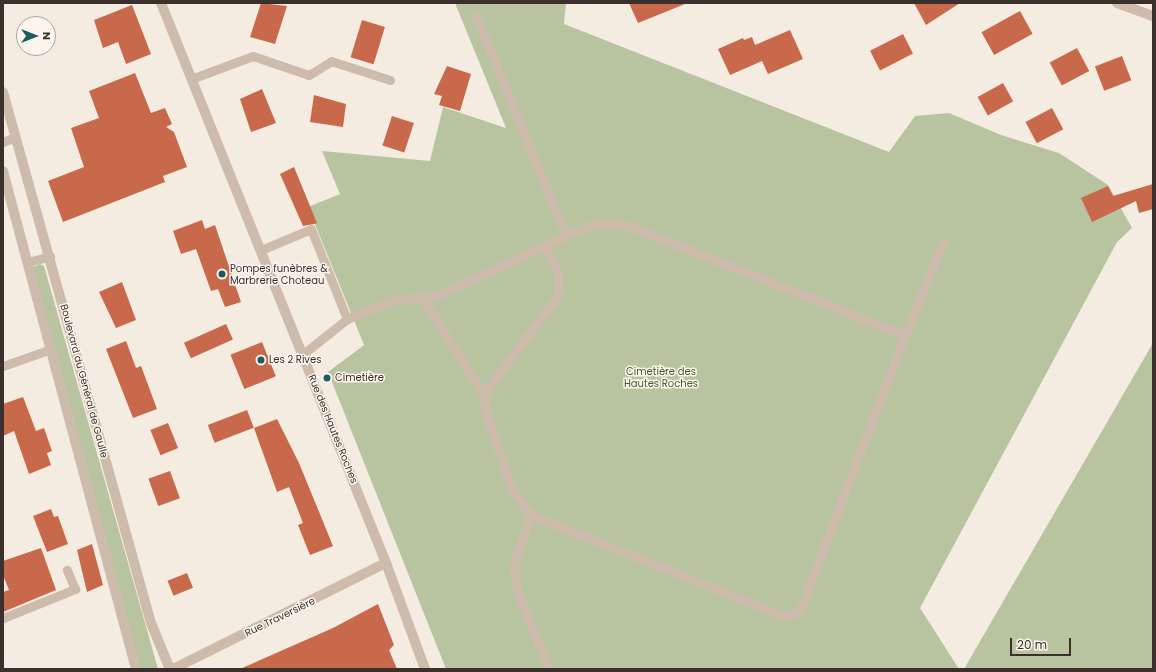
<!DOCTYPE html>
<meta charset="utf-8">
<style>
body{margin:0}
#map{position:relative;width:1156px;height:672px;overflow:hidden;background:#f4ebe1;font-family:Poppins,sans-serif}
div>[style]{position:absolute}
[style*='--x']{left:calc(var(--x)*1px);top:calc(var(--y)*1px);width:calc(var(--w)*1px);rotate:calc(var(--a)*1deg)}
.green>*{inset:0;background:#b8c4a0}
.building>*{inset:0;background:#c8694b;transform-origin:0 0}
.service>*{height:9px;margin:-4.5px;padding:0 4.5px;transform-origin:4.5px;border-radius:4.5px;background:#cdbbac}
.minor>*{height:10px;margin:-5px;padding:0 5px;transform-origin:5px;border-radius:5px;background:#cdbbac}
.tertiary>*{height:10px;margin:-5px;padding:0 5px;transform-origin:5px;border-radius:5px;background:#cdbbac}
.dots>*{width:11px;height:11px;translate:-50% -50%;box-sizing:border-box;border:2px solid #fbf5ee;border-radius:50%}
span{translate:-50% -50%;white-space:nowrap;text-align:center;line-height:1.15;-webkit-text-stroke:3px #fbf5ee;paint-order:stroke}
.poi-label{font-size:10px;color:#3b302b}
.left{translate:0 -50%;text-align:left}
.park-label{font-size:10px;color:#4a5a2e}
.street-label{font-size:10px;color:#3b302b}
.frame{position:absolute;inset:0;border:4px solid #3b302b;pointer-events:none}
.north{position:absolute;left:16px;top:16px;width:40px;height:40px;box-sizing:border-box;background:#fbf5ee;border:1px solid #aea6a0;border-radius:50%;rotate:90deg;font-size:11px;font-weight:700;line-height:16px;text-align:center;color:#3b302b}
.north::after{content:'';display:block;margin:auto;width:14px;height:18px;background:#1f5a5e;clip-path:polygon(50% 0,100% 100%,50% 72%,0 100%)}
.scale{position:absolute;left:1010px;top:638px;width:61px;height:18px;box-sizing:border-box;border:2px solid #3b302b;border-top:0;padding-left:5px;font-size:12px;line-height:14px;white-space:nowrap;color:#3b302b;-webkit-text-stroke:3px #fbf5ee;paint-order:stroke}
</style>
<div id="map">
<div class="green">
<div style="clip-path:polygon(455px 3px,566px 3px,564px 24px,889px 152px,915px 116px,949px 113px,1001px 135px,1059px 153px,1108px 185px,1132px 228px,1117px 242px,920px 608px,959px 669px,446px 669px,328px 372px,364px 345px,308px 207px,340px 194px,322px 151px,430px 161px,443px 107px,506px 128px)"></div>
<div style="clip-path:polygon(40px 264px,44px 266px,158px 669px,138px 669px,33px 267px)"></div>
<div style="clip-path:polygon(1153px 343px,1153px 669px,964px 669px)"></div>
</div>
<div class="building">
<div style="clip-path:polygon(261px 3px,287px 6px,275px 44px,250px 37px)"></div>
<div style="clip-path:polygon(629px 3px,685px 3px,685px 4px,638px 23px)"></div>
<div style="clip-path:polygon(914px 3px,960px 3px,926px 25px)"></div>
<div style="clip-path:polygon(132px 5px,151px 54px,126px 64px,118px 42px,103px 48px,94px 20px)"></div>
<div style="left:1020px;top:11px;width:26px;height:44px;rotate:61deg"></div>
<div style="left:362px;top:20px;width:24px;height:39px;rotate:17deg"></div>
<div style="clip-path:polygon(790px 30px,803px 59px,768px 74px,762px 61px,730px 75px,718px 49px,743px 38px,744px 40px,752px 37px,755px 45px)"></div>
<div style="left:903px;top:34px;width:22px;height:37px;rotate:63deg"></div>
<div style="left:1077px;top:48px;width:26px;height:31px;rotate:62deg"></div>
<div style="left:1122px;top:56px;width:26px;height:29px;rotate:69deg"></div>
<div style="clip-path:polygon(447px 66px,471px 74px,460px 111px,439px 105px,442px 96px,434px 94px)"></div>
<div style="clip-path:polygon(135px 73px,151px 113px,165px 108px,172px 124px,166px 127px,174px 132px,187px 167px,163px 176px,165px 182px,63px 222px,48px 181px,84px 167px,71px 128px,99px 118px,89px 91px)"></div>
<div style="left:1003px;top:83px;width:21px;height:29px;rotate:61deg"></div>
<div style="clip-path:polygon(262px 89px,276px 123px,251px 132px,240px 99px)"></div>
<div style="clip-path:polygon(314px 95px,346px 104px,343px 127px,310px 122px)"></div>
<div style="left:1052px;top:108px;width:24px;height:30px;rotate:62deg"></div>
<div style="left:392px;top:116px;width:23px;height:31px;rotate:18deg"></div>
<div style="clip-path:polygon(294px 167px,317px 223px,314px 224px,303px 226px,280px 174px)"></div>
<div style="clip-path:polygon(1153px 184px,1153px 209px,1139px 213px,1136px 201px,1092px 222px,1081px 198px,1108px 186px,1113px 196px)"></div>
<div style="clip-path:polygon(202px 220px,205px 229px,215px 225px,241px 302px,225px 307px,218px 289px,211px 291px,196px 249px,181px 254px,173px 231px)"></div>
<div style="clip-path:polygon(122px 282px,136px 320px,116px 328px,99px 292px)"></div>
<div style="left:226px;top:324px;width:17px;height:46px;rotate:66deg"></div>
<div style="clip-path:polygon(126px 341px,136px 368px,141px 366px,157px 409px,133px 418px,106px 349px)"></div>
<div style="left:262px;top:342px;width:37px;height:34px;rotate:68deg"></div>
<div style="clip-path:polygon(23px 397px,36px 431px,44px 428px,52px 451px,47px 453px,51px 465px,29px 474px,14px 431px,3px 436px,3px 404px)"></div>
<div style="left:247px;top:410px;width:19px;height:42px;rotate:69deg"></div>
<div style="clip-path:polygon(277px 419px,299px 463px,333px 546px,310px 555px,298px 525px,303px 523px,289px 487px,277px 492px,254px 428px)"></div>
<div style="left:168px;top:423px;width:27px;height:19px;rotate:68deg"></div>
<div style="left:170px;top:471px;width:29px;height:23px;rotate:70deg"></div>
<div style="clip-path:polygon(51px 509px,54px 517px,58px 516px,68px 544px,47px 552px,33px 516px)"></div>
<div style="clip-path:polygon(92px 544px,103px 585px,87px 592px,77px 550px)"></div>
<div style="clip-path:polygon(41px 548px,56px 590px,3px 612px,3px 592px,9px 590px,3px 575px,3px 561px)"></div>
<div style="left:187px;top:573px;width:16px;height:21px;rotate:68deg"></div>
<div style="clip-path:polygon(378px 604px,394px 645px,389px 650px,397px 669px,240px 669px,333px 628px)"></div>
</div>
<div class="service">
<div style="--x:476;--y:16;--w:238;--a:67.8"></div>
<div style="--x:191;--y:79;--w:66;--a:-20.4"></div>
<div style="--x:253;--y:56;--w:59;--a:18.7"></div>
<div style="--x:309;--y:75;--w:26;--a:-32"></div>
<div style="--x:331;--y:61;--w:62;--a:17.9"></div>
<div style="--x:3;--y:142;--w:13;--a:-23"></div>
<div style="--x:261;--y:250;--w:54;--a:-22.8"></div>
<div style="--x:311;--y:229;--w:97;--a:68.2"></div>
<div style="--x:347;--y:319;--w:56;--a:141.5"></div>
<div style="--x:28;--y:262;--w:23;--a:-15"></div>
<div style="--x:422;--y:297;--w:120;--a:57.9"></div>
<div style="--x:347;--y:319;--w:51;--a:-22"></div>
<div style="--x:394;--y:300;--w:42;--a:-5.4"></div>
<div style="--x:436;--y:296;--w:164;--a:-24.8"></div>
<div style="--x:585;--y:227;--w:16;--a:-11"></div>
<div style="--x:601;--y:224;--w:28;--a:4"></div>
<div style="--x:629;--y:226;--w:297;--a:21.6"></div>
<div style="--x:905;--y:335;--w:294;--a:110.9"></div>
<div style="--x:800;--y:610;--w:9;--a:148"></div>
<div style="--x:792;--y:615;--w:11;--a:180"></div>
<div style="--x:781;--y:615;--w:269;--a:-158.2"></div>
<div style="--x:531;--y:515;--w:34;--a:-127"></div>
<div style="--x:511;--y:488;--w:85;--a:-108.4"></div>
<div style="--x:484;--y:407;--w:17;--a:-80"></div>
<div style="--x:487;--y:390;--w:119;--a:-53.2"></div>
<div style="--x:558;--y:295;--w:22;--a:-90"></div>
<div style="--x:558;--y:273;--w:30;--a:-116"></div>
<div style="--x:905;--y:335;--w:100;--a:-67.8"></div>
<div style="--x:3;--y:366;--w:51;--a:-19.5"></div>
<div style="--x:531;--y:515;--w:45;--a:109.7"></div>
<div style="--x:516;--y:557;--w:17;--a:97"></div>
<div style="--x:514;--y:574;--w:23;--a:77"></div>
<div style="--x:519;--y:596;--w:79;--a:67.7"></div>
<div style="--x:3;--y:618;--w:78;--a:-21.9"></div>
<div style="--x:75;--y:589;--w:21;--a:-113"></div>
</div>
<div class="minor">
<div style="--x:161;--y:3;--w:604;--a:68.11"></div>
<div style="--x:386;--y:563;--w:113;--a:69.8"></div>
<div style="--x:1117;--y:3;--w:38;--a:20"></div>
<div style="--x:3;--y:171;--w:515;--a:75.05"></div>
<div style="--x:173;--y:669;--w:238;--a:-26.5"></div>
</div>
<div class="tertiary">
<div style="--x:3;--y:92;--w:551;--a:74.43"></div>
<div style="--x:151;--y:623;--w:50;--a:67.6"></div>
</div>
<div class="dots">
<div style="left:222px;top:274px;background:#1f5a5e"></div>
<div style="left:261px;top:360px;background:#1f5a5e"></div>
<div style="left:327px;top:378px;background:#1f5a5e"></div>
</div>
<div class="poi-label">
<span class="left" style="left:230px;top:274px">Pompes funèbres &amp;<br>Marbrerie Choteau</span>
<span class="left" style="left:269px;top:360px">Les 2 Rives</span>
<span class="left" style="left:335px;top:378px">Cimetière</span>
</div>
<div class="park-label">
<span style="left:661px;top:377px">Cimetière des<br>Hautes Roches</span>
</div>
<div class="street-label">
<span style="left:84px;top:381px;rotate:75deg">Boulevard du Général de Gaulle</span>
<span style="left:333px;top:429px;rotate:68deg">Rue des Hautes Roches</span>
<span style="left:280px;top:617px;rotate:-26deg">Rue Traversière</span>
</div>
<div class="frame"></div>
<div class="north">N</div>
<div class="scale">20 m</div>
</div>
